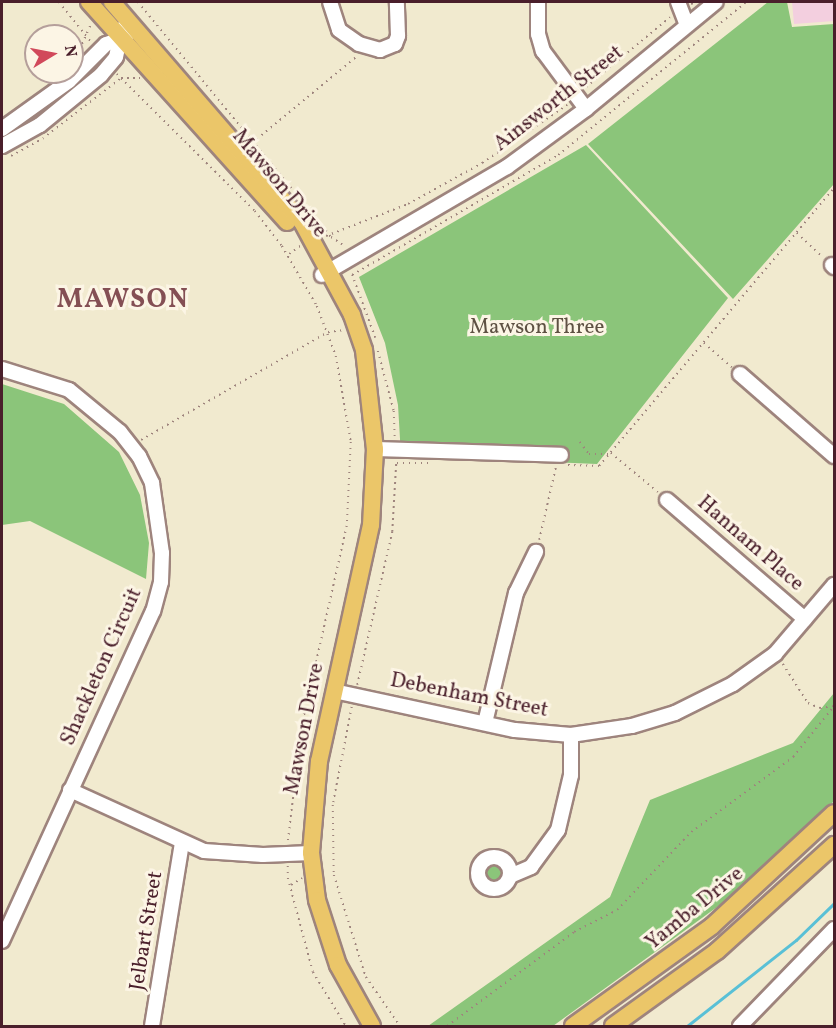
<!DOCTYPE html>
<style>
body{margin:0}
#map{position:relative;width:836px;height:1028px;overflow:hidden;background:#f1eacf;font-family:Vollkorn,serif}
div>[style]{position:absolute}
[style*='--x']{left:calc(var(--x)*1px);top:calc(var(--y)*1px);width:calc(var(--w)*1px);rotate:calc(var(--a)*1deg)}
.built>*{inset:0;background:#f3cfdf}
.green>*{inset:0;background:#8bc57a}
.round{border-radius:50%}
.stream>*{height:3px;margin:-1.5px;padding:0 1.5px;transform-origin:1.5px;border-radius:1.5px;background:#59c0d6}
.path>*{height:1.5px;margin-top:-0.75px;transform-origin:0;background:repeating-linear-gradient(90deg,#9e847d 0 1.5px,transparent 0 6px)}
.roads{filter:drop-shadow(2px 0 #9e847d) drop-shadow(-2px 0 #9e847d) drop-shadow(0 2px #9e847d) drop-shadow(0 -2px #9e847d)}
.minor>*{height:14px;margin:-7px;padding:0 7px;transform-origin:7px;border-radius:7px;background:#fff}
.minor>.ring{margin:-7px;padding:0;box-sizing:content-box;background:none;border:14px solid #fff;border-radius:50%}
.major>*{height:16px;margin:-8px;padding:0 8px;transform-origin:8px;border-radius:8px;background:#ebc669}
span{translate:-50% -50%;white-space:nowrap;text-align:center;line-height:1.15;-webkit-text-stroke:6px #fcf5e5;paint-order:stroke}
.street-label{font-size:21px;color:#4a1f2b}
.park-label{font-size:21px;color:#5e5143}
.district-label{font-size:27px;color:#844f54;font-weight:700;letter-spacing:1.5px}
.frame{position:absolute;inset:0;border:3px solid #4a1f2b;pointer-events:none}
.north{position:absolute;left:24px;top:24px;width:60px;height:60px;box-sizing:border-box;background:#fcf5e5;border:2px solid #b59f9b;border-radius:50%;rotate:80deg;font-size:16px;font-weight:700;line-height:24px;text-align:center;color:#4a1f2b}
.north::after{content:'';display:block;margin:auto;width:21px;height:27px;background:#d1495b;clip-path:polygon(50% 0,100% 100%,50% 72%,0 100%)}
</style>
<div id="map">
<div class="built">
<div style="clip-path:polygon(792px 2px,834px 2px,834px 21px,794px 24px)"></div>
</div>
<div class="green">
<div style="clip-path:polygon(768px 2px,787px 2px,792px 27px,834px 24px,834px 184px,733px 299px,588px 144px)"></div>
<div style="clip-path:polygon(586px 145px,728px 298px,597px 464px,401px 456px,398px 405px,385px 343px,359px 277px)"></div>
<div style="clip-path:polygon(2px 384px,64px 404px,119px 452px,140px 495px,149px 543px,146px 579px,30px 521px,2px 525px)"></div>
<div style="clip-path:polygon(834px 693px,834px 801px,768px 870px,553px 1026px,428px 1026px,610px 897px,650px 800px,793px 743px)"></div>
<div class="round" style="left:483px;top:863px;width:22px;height:22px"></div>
</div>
<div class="stream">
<div style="--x:687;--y:1026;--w:139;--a:-38.3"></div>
<div style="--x:796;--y:940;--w:53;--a:-44.2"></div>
</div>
<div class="path">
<div style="--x:59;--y:2;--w:53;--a:51.2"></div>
<div style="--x:138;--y:2;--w:267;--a:50.5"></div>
<div style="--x:691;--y:4;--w:5;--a:-22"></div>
<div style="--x:77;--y:55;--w:35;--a:-66"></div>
<div style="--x:117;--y:74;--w:194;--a:44.8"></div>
<div style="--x:255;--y:211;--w:44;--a:52.4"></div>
<div style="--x:282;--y:246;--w:69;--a:59.7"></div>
<div style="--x:317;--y:306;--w:53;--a:69.2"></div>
<div style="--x:336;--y:356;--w:87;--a:80.1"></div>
<div style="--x:351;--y:442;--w:84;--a:92.7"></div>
<div style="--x:347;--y:526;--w:205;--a:102.7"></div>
<div style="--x:302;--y:726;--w:116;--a:96.9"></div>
<div style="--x:586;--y:87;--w:109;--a:-39.8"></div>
<div style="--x:47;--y:135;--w:93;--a:-37.6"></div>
<div style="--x:121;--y:78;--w:19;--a:0"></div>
<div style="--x:252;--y:143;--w:136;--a:-39.6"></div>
<div style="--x:11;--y:156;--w:37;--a:-29"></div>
<div style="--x:315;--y:216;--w:26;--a:53"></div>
<div style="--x:331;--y:237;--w:17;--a:33"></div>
<div style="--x:797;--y:233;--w:34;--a:43"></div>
<div style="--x:326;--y:236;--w:88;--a:-21.3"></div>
<div style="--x:408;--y:204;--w:85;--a:-29"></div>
<div style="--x:482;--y:163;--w:103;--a:-34.3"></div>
<div style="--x:289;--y:254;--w:14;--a:-36"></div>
<div style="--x:375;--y:338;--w:67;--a:-110.1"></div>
<div style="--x:352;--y:275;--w:238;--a:-30.2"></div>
<div style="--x:558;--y:155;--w:242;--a:-39.1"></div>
<div style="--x:704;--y:343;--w:37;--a:41"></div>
<div style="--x:378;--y:351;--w:62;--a:75.1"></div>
<div style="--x:394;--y:411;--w:26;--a:88"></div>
<div style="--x:141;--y:440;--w:216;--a:-30"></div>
<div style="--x:328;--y:332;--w:16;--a:-7"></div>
<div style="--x:580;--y:442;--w:15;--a:53"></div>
<div style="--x:589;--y:454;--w:20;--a:0"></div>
<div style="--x:611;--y:453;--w:61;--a:39.7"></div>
<div style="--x:397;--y:463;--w:32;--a:0"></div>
<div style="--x:568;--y:465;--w:31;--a:2"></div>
<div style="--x:599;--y:466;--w:364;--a:-49.8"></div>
<div style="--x:539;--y:540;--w:76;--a:-77.1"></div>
<div style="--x:783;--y:664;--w:46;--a:57.3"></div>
<div style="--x:808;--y:703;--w:13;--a:23"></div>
<div style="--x:820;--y:708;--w:13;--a:-9"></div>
<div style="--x:357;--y:685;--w:157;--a:-77.1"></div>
<div style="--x:392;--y:532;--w:69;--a:-86.7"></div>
<div style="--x:352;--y:707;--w:100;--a:101"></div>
<div style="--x:333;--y:805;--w:70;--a:89.2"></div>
<div style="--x:334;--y:875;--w:107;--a:72.6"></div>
<div style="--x:366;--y:977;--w:60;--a:55.2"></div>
<div style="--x:288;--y:866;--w:12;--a:90"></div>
<div style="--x:288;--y:878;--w:97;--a:75.1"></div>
<div style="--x:313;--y:972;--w:63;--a:58.6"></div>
<div style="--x:291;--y:885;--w:13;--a:-32"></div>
<div style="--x:447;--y:1026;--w:158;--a:-36.5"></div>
<div style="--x:574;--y:932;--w:48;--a:-27.1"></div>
<div style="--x:617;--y:910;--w:108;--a:-46.5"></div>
<div style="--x:691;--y:832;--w:127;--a:-36.3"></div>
<div style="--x:793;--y:757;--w:65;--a:-51.2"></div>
</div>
<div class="roads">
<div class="minor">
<div style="--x:330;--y:2;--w:29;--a:72"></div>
<div style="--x:339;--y:30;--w:24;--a:35"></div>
<div style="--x:359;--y:44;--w:22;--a:16"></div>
<div style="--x:380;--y:50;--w:16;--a:-22"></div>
<div style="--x:395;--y:44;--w:9;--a:-69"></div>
<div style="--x:398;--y:36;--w:34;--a:-92"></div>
<div style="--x:538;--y:2;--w:32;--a:90"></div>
<div style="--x:538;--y:34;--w:18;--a:74"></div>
<div style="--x:543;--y:51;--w:72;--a:53.4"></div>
<div style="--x:678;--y:2;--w:22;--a:69"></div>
<div style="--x:2;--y:129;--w:82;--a:-35.6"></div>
<div style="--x:69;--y:81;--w:52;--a:-45"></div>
<div style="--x:106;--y:44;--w:21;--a:-19"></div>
<div style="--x:2;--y:146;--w:43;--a:-28.9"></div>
<div style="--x:40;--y:125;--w:79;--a:-39.3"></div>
<div style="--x:101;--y:75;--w:23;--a:-50"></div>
<div style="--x:116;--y:57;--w:29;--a:-78"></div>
<div style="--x:832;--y:265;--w:3;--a:45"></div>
<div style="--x:322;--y:275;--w:214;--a:-30.3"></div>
<div style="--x:507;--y:167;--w:98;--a:-36.3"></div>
<div style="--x:586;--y:109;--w:168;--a:-39.5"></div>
<div style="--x:2;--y:369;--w:70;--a:17.4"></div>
<div style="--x:69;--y:390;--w:66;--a:39.5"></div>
<div style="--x:120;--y:432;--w:31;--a:52"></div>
<div style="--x:139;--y:456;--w:30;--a:64"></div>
<div style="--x:152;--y:483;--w:71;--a:81.9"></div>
<div style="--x:162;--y:553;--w:29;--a:92"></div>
<div style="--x:161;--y:582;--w:30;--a:105"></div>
<div style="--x:153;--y:611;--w:363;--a:114.6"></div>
<div style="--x:740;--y:374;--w:125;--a:41.1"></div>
<div style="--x:375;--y:449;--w:186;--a:1.8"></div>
<div style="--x:667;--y:500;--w:182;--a:40.8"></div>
<div style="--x:334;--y:691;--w:185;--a:12.2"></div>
<div style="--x:515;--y:730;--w:56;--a:5.1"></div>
<div style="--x:571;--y:735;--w:62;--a:-8.4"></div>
<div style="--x:632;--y:726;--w:45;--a:-16.8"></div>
<div style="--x:675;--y:713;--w:65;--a:-26.6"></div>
<div style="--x:733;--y:684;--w:52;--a:-35.5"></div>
<div style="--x:775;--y:654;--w:91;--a:-49.5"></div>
<div style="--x:485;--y:723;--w:134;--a:-76.6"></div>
<div style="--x:516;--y:593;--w:46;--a:-64"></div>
<div style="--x:70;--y:790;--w:147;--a:24.5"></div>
<div style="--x:204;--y:851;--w:59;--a:3.9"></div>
<div style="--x:263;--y:855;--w:48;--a:-2.4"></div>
<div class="ring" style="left:478px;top:857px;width:18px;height:18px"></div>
<div style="--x:510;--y:876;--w:23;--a:-23"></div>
<div style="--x:531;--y:867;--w:46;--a:-53.9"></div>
<div style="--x:558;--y:830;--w:57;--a:-76.7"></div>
<div style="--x:571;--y:775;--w:40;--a:-90"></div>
<div style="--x:152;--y:1026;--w:185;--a:-80.7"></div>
<div style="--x:740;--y:1026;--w:135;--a:-45.9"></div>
</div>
<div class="major">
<div style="--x:89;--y:2;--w:296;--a:48"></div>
<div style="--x:112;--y:2;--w:291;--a:49.2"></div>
<div style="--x:302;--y:222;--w:106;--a:61.7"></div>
<div style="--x:352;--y:315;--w:37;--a:71"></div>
<div style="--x:364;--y:350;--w:100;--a:83.7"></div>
<div style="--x:375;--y:449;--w:76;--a:93"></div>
<div style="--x:371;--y:525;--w:242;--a:102.4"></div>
<div style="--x:319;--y:761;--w:92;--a:95"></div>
<div style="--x:311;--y:853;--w:47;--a:82.7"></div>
<div style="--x:317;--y:900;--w:68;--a:72.1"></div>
<div style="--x:338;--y:965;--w:70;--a:60.9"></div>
<div style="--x:573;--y:1026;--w:171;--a:-35.7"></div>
<div style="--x:712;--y:926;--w:166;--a:-42.8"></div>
<div style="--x:613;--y:1026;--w:128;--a:-35.8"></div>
<div style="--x:717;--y:951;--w:158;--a:-42.2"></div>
</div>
</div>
<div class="street-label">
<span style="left:559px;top:99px;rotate:-38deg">Ainsworth Street</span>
<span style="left:279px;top:184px;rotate:50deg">Mawson Drive</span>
<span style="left:750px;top:544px;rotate:41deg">Hannam Place</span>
<span style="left:102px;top:667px;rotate:-66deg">Shackleton Circuit</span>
<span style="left:469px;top:696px;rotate:11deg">Debenham Street</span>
<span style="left:305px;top:729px;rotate:-79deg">Mawson Drive</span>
<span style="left:695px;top:909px;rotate:-39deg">Yamba Drive</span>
<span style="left:147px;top:931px;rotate:-81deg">Jelbart Street</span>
</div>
<div class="park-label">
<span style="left:537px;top:328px">Mawson Three</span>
</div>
<div class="district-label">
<span style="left:123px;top:301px">MAWSON</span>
</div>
<div class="frame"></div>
<div class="north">N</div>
</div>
